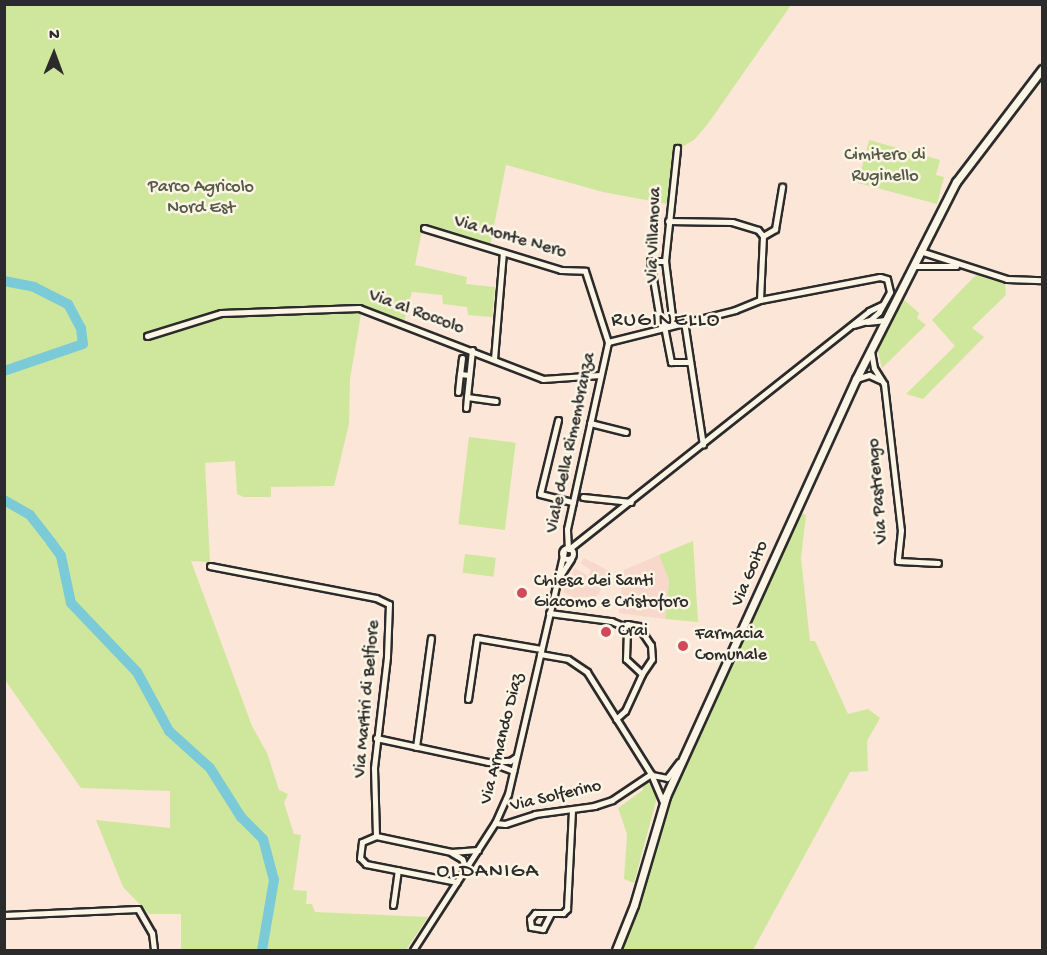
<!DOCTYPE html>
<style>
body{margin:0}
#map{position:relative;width:1047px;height:955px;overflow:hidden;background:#fce6d7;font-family:"Gochi Hand",sans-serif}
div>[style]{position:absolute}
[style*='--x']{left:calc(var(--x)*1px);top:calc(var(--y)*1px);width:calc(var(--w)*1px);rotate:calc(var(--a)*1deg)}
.built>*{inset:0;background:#f8d8ca}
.green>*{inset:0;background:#cfe79c;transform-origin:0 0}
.river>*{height:10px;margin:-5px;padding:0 5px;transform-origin:5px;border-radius:5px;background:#7bcad7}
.roads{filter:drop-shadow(2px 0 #2b2b2b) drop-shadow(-2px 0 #2b2b2b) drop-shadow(0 2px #2b2b2b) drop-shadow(0 -2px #2b2b2b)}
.street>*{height:5px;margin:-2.5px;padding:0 2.5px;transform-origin:2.5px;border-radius:2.5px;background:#fcf5e5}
.street>.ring{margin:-2.5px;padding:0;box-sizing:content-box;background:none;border:5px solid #fcf5e5;border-radius:50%}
.secondary>*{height:7px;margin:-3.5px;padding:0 3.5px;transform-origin:3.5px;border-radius:3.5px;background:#fcf5e5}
.dots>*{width:16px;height:16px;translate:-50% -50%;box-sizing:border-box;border:3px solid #fcf5e5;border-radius:50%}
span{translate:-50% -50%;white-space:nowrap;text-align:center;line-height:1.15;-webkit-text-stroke:5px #fcf5e5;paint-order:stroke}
.park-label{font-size:18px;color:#545a47}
.street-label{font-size:18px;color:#2b2b2b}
.poi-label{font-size:18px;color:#2b2b2b}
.left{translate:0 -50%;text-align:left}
.quarter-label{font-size:21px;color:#2b2b2b;letter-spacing:1.5px}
.frame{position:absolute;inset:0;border:6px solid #2b2b2b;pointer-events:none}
.north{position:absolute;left:24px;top:24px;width:60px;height:60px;-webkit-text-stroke:4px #fcf5e5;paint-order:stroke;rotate:1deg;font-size:16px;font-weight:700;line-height:24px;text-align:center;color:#2b2b2b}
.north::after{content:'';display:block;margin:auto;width:21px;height:27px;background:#2b2b2b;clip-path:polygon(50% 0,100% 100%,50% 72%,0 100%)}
</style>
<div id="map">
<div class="built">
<div style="clip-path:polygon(659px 555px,669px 579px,665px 619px,619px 613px,624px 570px)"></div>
<div style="clip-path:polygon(584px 558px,609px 571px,609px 576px,597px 596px,575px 598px,563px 592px,575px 568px,588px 576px,591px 570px,580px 563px)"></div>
</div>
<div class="green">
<div style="clip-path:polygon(5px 5px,791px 5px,707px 125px,694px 140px,682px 147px,673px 147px,667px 204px,603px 192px,506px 165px,490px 246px,423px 226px,415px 265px,467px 277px,466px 284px,495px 287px,492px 317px,468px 315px,467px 307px,443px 304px,442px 295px,412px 292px,404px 322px,362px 308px,350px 379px,349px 424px,334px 486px,271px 487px,271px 497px,244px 497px,237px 494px,235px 461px,205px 463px,210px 562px,191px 561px,252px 726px,267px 753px,279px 790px,288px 794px,284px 803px,294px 834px,301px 835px,293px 890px,307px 891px,306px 904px,312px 904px,315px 912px,428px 917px,406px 950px,181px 950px,181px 914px,149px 914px,123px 887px,96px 820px,170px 828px,170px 791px,81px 788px,5px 680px)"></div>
<div style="clip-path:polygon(869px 140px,940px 160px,936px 175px,944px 177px,937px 204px,858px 183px)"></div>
<div style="clip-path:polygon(976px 275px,1005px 284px,1006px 295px,972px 328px,984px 337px,923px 399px,906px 394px,955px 346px,932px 320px)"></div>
<div style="clip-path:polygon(902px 298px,919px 313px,917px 318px,926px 325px,882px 368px,878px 351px)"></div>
<div style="left:469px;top:437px;width:47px;height:88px;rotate:7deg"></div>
<div style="clip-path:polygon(801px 513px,806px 515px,801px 558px,810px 641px,815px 641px,848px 714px,868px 709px,880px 718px,867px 741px,868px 771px,850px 772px,753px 950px,620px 950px,669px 800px)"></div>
<div style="clip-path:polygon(693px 541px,698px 622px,665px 619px,669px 580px,659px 555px)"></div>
<div style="left:465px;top:554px;width:31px;height:19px;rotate:7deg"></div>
<div style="clip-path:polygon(647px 781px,657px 797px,634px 883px,624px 879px,627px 834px,618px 808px,643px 790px,642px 784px)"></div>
</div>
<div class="river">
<div style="--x:4;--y:281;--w:31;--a:11"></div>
<div style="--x:34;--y:287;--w:38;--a:27"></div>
<div style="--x:68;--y:304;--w:27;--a:62"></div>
<div style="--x:81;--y:328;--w:16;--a:83"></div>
<div style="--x:83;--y:344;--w:83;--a:161.1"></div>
<div style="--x:4;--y:500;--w:30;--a:30"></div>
<div style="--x:30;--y:515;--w:34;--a:52"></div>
<div style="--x:51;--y:542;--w:17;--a:54"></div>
<div style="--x:61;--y:556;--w:48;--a:78"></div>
<div style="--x:71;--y:603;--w:95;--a:46.3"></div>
<div style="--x:137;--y:672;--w:67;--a:61.5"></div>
<div style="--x:169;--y:731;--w:55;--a:42.1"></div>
<div style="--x:210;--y:768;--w:58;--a:57.7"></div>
<div style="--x:241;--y:817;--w:31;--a:45"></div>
<div style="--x:263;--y:839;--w:42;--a:75"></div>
<div style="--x:274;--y:880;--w:71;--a:99.7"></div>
</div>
<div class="roads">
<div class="street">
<div style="--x:668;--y:221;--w:64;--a:0.9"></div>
<div style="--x:732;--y:222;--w:27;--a:17"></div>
<div style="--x:758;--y:230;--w:8;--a:50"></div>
<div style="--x:763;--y:236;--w:64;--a:92.7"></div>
<div style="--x:424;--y:228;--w:143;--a:17"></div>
<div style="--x:561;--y:270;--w:24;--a:2"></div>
<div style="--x:585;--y:271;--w:75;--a:72.1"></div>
<div style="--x:763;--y:236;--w:14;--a:-30"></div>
<div style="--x:775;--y:229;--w:43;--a:-80.5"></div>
<div style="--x:920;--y:251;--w:91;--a:17.8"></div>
<div style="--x:1007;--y:279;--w:35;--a:2"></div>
<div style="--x:913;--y:266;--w:43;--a:0"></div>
<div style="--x:684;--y:321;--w:125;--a:81.3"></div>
<div style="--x:867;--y:322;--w:19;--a:-6"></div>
<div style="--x:673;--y:324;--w:64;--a:-97.2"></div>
<div style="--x:665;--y:261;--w:114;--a:-83.9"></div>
<div style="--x:661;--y:326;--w:66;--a:-99.6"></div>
<div style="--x:650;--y:261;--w:15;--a:0"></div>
<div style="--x:664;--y:326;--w:37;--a:79"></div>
<div style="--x:671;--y:362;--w:19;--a:0"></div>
<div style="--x:147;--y:336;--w:77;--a:-17.3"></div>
<div style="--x:221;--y:313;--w:138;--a:-2.1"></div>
<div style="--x:359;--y:308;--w:197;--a:21.1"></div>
<div style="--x:543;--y:379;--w:57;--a:-4"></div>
<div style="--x:608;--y:342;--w:131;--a:-14.1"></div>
<div style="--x:735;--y:310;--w:27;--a:-22"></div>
<div style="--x:760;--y:300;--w:122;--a:-10.9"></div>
<div style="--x:880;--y:277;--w:7;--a:16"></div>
<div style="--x:887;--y:279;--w:13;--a:77"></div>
<div style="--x:890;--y:292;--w:23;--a:119"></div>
<div style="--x:879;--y:312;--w:12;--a:138"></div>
<div style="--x:870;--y:320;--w:17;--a:163"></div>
<div style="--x:472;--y:350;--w:47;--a:96.1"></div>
<div style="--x:467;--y:397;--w:29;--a:8"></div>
<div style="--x:871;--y:351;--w:17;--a:80"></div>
<div style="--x:874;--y:368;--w:19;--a:58"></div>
<div style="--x:884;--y:384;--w:147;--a:83.4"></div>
<div style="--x:901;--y:530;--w:31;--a:96"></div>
<div style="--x:898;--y:561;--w:40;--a:2.9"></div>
<div style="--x:462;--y:358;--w:16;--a:97"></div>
<div style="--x:460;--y:374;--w:9;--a:6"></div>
<div style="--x:494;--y:359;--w:107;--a:-85.2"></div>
<div style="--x:856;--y:379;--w:14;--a:-17"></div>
<div style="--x:869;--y:375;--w:12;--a:24"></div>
<div style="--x:458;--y:392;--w:18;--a:-84"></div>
<div style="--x:466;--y:408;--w:11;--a:-85"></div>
<div style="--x:558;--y:420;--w:76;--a:103.7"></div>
<div style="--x:540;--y:494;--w:34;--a:14"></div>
<div style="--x:590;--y:423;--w:37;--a:14"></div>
<div style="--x:583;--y:497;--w:48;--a:5.9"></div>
<div class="ring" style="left:562.5px;top:548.5px;width:6px;height:6px"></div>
<div style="--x:568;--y:549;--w:20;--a:-93"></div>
<div style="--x:567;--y:529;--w:191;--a:-77.6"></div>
<div style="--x:569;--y:549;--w:383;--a:-38.4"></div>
<div style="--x:869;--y:311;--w:14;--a:-25"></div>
<div style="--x:210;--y:566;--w:169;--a:10.9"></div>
<div style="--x:376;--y:598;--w:14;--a:25"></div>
<div style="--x:389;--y:604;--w:53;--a:92.2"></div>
<div style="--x:387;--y:657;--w:112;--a:96.7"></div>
<div style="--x:374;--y:768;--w:68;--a:88.3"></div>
<div style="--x:558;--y:579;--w:24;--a:-57"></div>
<div style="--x:549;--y:613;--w:63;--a:7.4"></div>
<div style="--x:611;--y:621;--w:15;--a:23"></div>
<div style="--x:627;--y:624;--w:11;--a:10"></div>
<div style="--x:638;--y:626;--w:23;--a:56"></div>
<div style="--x:651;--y:645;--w:14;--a:86"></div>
<div style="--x:652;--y:659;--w:18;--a:124"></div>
<div style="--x:642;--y:674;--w:22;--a:-137"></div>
<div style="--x:626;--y:659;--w:35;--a:-88"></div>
<div style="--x:540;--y:654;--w:28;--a:10"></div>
<div style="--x:568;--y:659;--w:23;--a:34"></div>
<div style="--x:587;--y:672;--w:120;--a:57.9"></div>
<div style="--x:651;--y:774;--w:30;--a:67"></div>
<div style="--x:468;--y:699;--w:62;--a:-81.6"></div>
<div style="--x:477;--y:638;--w:65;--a:9.8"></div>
<div style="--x:616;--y:719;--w:12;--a:-42"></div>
<div style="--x:625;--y:711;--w:41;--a:-65.3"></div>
<div style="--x:376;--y:738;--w:115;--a:12.1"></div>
<div style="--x:488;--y:762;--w:22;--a:-3"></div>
<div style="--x:510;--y:761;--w:7;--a:-34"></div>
<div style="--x:416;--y:747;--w:110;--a:-82.2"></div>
<div style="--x:490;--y:762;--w:25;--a:21"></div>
<div style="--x:652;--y:775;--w:15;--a:11"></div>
<div style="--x:667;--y:778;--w:20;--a:-53"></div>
<div style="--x:495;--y:823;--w:10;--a:6"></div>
<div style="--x:505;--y:824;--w:32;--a:-18"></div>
<div style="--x:535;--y:814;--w:60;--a:-7.7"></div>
<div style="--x:594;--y:806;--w:19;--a:-18"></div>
<div style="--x:612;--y:800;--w:47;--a:-33.7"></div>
<div style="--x:452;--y:853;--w:12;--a:31"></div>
<div style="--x:462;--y:859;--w:10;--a:66"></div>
<div style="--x:457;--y:882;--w:93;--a:-168.8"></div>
<div style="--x:366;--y:864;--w:8;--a:-135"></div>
<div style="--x:360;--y:858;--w:16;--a:-83"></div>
<div style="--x:362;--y:842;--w:15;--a:-23"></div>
<div style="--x:376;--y:836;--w:77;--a:12"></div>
<div style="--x:451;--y:852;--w:27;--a:-4"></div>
<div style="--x:393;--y:905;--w:35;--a:-82"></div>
<div style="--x:551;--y:913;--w:18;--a:117"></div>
<div style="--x:543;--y:929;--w:12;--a:-171"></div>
<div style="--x:531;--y:927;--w:8;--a:-97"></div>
<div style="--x:530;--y:919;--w:8;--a:-50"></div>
<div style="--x:535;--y:913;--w:28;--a:0"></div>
<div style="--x:563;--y:913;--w:6;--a:-45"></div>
<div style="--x:567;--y:909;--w:98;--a:-87.1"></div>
<div style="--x:4;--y:915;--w:134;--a:-2.6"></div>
<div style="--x:138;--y:909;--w:28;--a:60"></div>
<div style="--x:152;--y:933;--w:17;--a:83"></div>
<div style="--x:413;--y:950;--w:151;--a:-57.2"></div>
<div style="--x:495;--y:823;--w:32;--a:-66"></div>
<div style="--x:508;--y:794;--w:248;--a:-77"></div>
</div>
<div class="secondary">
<div style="--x:616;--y:950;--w:48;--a:-68.2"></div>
<div style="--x:634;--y:905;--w:114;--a:-73.6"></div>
<div style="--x:666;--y:796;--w:458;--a:-65.5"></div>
<div style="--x:856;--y:379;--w:221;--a:-63.1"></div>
<div style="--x:956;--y:182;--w:142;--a:-52.7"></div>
</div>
</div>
<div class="dots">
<div style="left:522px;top:593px;background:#d1495b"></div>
<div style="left:606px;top:632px;background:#d1495b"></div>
<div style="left:683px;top:646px;background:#d1495b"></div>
</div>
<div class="park-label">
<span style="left:885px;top:167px">Cimitero di<br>Ruginello</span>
<span style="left:201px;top:199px">Parco Agricolo<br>Nord Est</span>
</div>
<div class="street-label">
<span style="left:655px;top:235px;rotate:-88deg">Via Villanova</span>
<span style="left:510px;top:238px;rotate:16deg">Via Monte Nero</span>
<span style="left:416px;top:313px;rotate:20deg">Via al Roccolo</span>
<span style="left:572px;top:443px;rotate:-78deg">Viale della Rimembranza</span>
<span style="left:879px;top:491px;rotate:-95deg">Via Pastrengo</span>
<span style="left:751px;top:574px;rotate:-67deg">Via Goito</span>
<span style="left:368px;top:699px;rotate:-85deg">Via Martiri di Belfiore</span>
<span style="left:503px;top:739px;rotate:-76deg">Via Armando Diaz</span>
<span style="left:556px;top:797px;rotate:-13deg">Via Solferino</span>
</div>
<div class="poi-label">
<span class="left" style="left:534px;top:593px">Chiesa dei Santi<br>Giacomo e Cristoforo</span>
<span class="left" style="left:618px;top:632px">Crai</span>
<span class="left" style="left:695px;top:646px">Farmacia<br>Comunale</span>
</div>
<div class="quarter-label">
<span style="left:666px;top:322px">RUGINELLO</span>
<span style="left:488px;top:873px">OLDANIGA</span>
</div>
<div class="frame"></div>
<div class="north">N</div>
</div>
